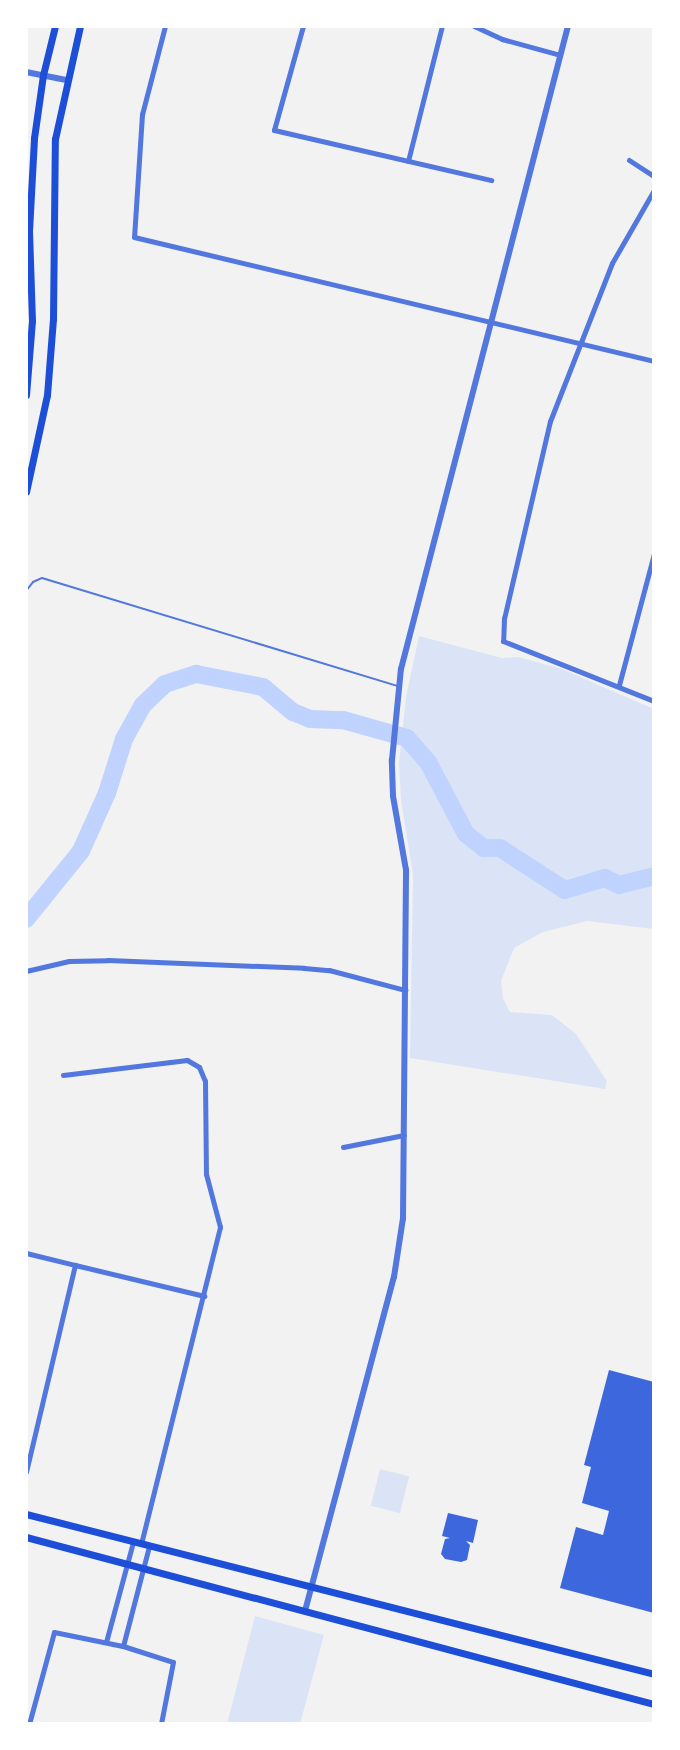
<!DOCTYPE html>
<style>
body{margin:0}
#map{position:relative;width:680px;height:1750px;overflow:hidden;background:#f2f2f2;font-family:Rubik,sans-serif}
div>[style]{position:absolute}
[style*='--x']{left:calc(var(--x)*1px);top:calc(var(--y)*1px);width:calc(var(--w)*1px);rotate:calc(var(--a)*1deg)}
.green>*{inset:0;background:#dbe4f7;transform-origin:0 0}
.river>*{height:18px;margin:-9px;padding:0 9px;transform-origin:9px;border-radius:9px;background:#bfd3fe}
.building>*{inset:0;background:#3d67dc}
.service>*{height:2px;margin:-1px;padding:0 1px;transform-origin:1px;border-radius:1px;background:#5277de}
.minor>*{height:5px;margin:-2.5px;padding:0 2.5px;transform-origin:2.5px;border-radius:2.5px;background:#5277de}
.tertiary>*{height:6px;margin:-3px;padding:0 3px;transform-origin:3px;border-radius:3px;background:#5277de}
.secondary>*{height:7px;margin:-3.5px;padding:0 3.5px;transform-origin:3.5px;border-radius:3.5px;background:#1d4ed8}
span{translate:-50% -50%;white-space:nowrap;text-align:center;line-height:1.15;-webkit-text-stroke:8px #fff;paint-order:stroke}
.frame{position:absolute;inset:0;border:28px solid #fff;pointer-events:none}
</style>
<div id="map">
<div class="green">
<div style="clip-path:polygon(419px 636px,502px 658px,518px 657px,562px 669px,654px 709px,654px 929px,587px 921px,543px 932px,514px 948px,501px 981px,503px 998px,510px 1012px,552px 1015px,576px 1034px,607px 1081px,605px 1089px,410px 1058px,413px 875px,401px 800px,399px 763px,406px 697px)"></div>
<div style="left:380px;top:1469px;width:30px;height:38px;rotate:14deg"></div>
<div style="clip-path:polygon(255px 1616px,324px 1635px,300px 1724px,227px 1724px)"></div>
</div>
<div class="river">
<div style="--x:26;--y:919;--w:87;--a:-51"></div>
<div style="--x:81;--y:851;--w:64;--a:-65.9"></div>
<div style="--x:107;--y:793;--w:57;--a:-72.5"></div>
<div style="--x:124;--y:739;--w:39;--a:-61"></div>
<div style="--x:143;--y:705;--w:30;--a:-44"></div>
<div style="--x:165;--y:684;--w:33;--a:-18"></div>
<div style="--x:196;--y:674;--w:68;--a:11"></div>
<div style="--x:263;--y:687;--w:39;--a:40"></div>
<div style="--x:293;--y:712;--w:18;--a:22"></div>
<div style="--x:310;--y:719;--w:33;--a:2"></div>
<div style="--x:343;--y:720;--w:66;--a:15.7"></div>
<div style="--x:407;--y:738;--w:32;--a:49"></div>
<div style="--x:428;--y:762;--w:81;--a:62.2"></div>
<div style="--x:466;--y:834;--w:23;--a:38"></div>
<div style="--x:484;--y:848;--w:16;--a:0"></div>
<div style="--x:500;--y:848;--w:77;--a:32.9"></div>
<div style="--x:565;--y:890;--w:42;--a:-16.7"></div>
<div style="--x:605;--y:878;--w:16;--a:27"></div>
<div style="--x:619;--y:885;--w:36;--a:-14"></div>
</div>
<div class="building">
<div style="clip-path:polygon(609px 1370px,654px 1382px,654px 1613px,560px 1588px,576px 1527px,603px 1535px,609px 1511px,582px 1503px,591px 1467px,584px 1465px)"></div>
<div style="clip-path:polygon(448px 1513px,478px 1520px,473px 1543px,466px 1541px,470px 1545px,467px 1560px,461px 1562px,445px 1559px,441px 1554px,445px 1539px,450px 1538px,442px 1536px)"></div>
</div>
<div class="service">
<div style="--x:26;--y:591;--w:11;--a:-52"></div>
<div style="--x:33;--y:582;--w:10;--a:-24"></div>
<div style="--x:42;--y:578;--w:372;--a:16.9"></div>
</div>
<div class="minor">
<div style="--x:165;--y:26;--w:91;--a:104.6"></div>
<div style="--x:142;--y:114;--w:123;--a:93.7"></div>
<div style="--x:134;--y:237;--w:535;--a:13.41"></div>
<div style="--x:303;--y:26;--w:108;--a:105.6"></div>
<div style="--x:274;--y:130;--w:223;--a:13"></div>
<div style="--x:474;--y:26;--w:31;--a:25"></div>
<div style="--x:502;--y:39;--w:60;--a:15.4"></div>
<div style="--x:629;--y:160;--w:30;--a:33"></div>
<div style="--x:408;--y:161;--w:139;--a:-75.9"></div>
<div style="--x:654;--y:190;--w:84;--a:119.9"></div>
<div style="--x:612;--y:263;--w:170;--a:111.4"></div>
<div style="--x:550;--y:421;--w:202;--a:103.1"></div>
<div style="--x:504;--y:618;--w:23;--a:92"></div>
<div style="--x:503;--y:641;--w:162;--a:21.7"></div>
<div style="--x:619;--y:685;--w:137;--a:-75.1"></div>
<div style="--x:26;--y:971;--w:44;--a:-13.1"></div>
<div style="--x:69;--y:961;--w:39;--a:-1"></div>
<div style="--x:108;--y:960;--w:196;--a:2.3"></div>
<div style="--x:304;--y:968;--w:25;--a:5"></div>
<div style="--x:329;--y:970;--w:79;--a:14.7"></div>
<div style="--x:63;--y:1075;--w:125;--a:-6.9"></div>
<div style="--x:187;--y:1060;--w:14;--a:30"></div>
<div style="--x:199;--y:1067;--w:15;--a:67"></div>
<div style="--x:205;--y:1081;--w:93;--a:89.4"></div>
<div style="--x:206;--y:1174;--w:55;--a:75.2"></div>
<div style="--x:220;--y:1227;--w:326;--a:104"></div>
<div style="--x:343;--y:1147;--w:62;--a:-11.1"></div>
<div style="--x:26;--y:1253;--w:50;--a:13.8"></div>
<div style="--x:26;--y:1472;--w:213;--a:-76.7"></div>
<div style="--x:75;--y:1265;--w:133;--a:13.5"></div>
<div style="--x:106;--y:1642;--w:104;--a:-74.9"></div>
<div style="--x:123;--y:1646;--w:103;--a:-75.4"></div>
<div style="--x:29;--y:1724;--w:95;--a:-74.8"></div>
<div style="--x:54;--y:1632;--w:70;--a:11.5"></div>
<div style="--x:123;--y:1646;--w:52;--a:17.7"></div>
<div style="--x:173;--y:1662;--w:63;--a:101"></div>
</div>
<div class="tertiary">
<div style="--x:26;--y:72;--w:41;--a:11.3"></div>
<div style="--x:305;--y:1611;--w:346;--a:-75.1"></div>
<div style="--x:394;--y:1277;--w:60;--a:-81.3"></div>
<div style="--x:403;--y:1218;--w:348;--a:-89.5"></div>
<div style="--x:406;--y:870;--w:75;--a:-100"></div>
<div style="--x:393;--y:796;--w:36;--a:-92"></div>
<div style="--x:392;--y:760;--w:91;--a:-84.4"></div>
<div style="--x:401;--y:669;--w:664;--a:-75.44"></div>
</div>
<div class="secondary">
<div style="--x:26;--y:395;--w:74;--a:-85.4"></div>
<div style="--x:32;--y:321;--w:90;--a:-91.9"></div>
<div style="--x:29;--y:231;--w:93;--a:-86.9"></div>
<div style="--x:34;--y:138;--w:64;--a:-81.9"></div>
<div style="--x:43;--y:75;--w:50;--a:-76.2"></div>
<div style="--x:26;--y:492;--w:99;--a:-77.8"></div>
<div style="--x:47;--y:395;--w:76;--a:-85.5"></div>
<div style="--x:53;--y:319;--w:180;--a:-89.4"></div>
<div style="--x:55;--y:139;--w:116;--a:-77.5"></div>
<div style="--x:26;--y:1514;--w:648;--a:14.29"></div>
<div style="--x:26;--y:1537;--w:650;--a:14.89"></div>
</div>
<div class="frame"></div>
</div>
